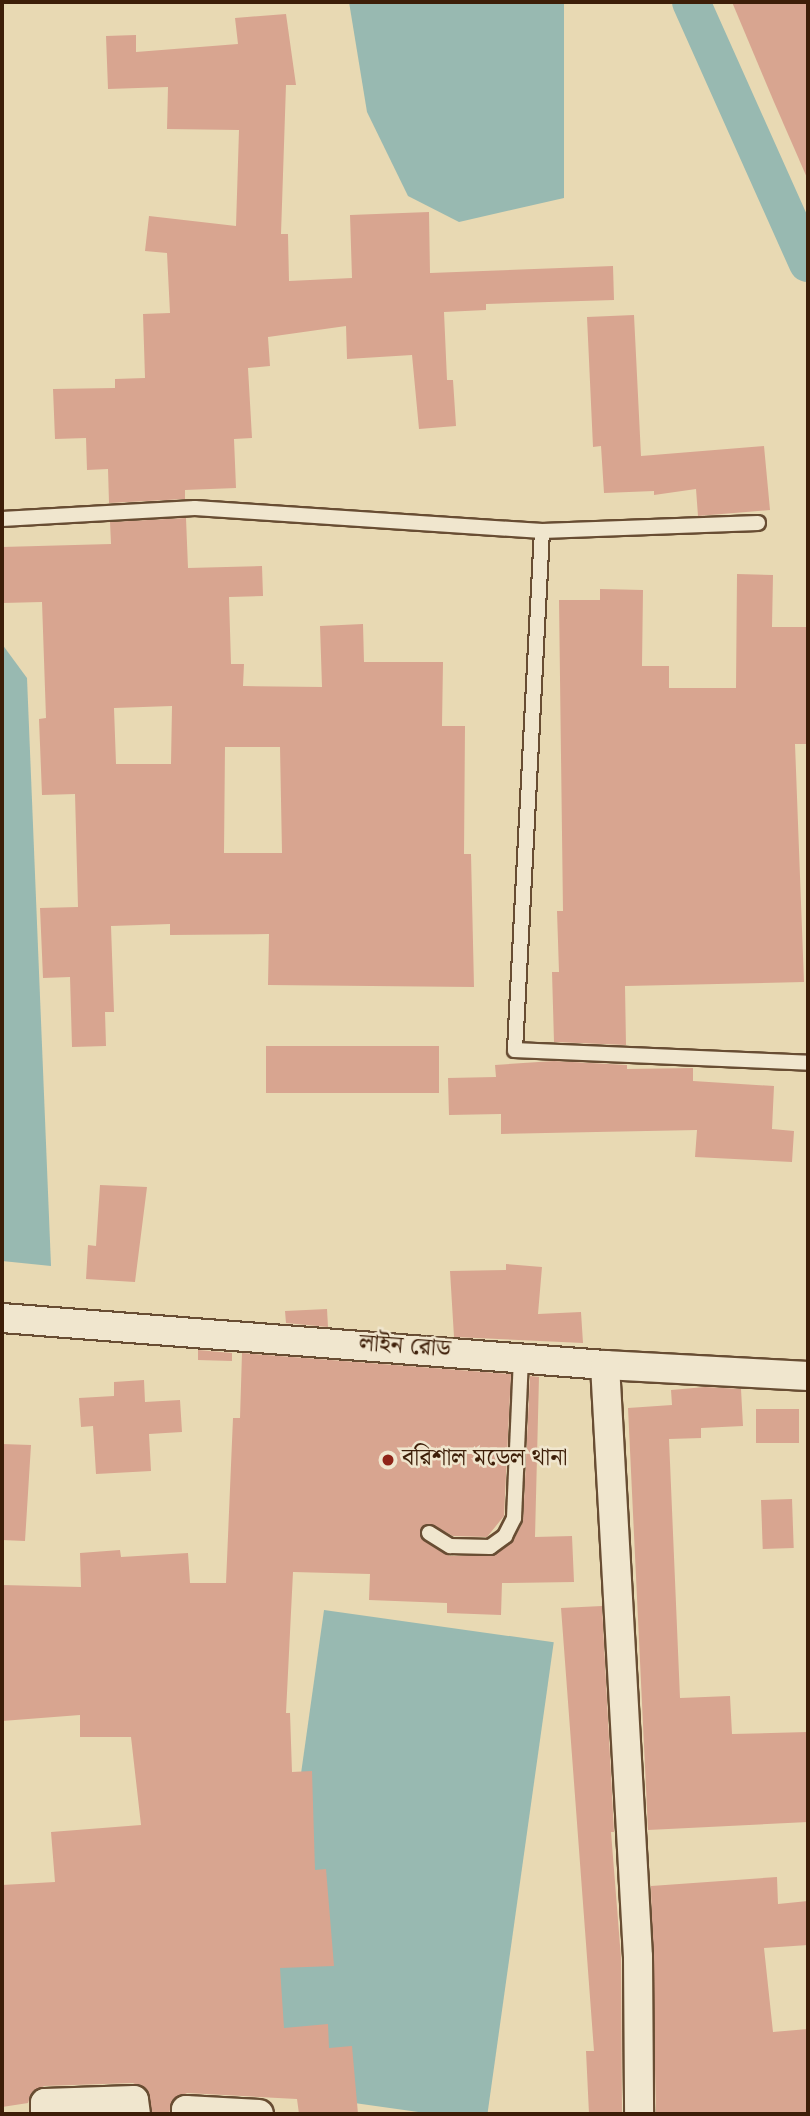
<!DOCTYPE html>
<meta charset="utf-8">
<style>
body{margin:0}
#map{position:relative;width:810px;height:2116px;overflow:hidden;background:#e8d9b3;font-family:"Old Standard TT","Noto Serif Bengali",serif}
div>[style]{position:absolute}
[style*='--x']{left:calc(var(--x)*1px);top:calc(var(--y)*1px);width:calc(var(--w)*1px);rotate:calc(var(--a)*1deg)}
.water>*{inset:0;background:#98b9b1;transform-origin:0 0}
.canal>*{height:38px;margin:-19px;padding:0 19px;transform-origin:19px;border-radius:19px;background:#98b9b1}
.building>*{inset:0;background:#d8a590;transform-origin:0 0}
.roads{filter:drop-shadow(2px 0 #684d33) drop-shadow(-2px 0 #684d33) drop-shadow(0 2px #684d33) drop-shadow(0 -2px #684d33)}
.lane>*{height:14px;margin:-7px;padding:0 7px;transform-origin:7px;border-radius:7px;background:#f0e6ce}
.street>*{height:28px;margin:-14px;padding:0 14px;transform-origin:14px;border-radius:14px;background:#f0e6ce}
.dots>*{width:19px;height:19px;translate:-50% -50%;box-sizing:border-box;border:4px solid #f0e6ce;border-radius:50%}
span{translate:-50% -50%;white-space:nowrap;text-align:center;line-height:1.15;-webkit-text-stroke:5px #f0e6ce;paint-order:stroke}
.street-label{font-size:24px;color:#3d1e08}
.poi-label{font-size:24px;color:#3d1e08}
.left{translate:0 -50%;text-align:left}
.frame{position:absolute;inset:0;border:4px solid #3d1e08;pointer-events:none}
</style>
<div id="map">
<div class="water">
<div style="clip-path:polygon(349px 2px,564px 2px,564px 198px,459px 222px,408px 196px,367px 112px)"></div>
<div style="clip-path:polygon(2px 644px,27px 678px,51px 1266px,2px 1261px)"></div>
<div style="left:324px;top:1610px;width:232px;height:484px;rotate:8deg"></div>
</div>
<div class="canal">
<div style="--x:691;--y:2;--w:286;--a:65.9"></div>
</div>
<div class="building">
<div style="clip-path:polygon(732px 2px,808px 2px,808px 180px,774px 102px)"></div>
<div style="clip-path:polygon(286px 14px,296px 85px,286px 85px,281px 234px,288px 234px,289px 281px,352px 278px,350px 215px,429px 212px,430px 273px,613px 266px,614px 300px,486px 304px,486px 310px,444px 312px,447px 380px,453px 380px,456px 426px,419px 429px,412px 355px,347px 359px,346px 326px,268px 337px,270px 366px,248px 368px,252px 438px,234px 439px,236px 488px,185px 490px,185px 499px,109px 503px,108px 469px,87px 470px,86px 438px,55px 439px,53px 389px,115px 388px,115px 379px,145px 378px,143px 314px,170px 313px,167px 253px,145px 251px,149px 216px,236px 226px,239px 130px,167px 129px,168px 87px,108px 89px,106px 36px,136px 35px,136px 52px,238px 44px,235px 18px)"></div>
<div style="clip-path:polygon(634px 315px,641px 456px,764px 446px,770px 510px,698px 516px,696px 489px,654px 495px,654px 491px,604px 493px,601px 446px,593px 447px,587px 317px)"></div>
<div style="clip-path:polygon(evenodd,186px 518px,188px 568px,262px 566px,263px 596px,229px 597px,231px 664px,244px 664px,243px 686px,322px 687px,320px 626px,363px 624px,364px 662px,443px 662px,442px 726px,465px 726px,464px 854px,471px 854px,474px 987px,268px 985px,269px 934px,170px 935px,170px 924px,111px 926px,114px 1012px,105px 1012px,106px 1046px,72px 1047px,70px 977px,43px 978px,40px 908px,78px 907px,75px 794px,42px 795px,39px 719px,46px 718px,42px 602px,2px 603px,2px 547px,111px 544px,110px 522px,186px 518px,172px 706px,171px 764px,116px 764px,114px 708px,172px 706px,186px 518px,225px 747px,280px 747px,282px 853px,224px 853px,225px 747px)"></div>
<div style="clip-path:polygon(737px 574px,773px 575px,772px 627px,808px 627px,808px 744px,795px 744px,804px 982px,625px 986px,626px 1045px,554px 1042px,552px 972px,559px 972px,557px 911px,563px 911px,559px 600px,600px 600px,600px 589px,643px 590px,642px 666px,669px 666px,669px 688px,736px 688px)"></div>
<div style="left:266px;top:1046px;width:173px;height:47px"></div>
<div style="clip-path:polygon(554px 1061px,627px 1065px,627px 1069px,693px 1068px,693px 1081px,774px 1086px,772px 1129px,794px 1131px,792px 1162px,695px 1157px,697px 1130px,501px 1134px,501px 1114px,449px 1115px,448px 1078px,496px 1077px,495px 1065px)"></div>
<div style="clip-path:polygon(100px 1185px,147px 1187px,135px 1282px,86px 1279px,88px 1245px,96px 1246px)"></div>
<div style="clip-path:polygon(506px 1264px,542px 1267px,538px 1314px,581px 1312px,583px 1343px,454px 1337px,450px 1271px,506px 1270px)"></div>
<div style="clip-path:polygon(327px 1309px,328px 1327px,286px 1323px,285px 1311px)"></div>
<div style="clip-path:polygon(198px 1350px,232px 1353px,232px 1361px,198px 1360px)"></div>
<div style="clip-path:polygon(242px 1353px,511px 1374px,504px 1516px,487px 1537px,453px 1536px,433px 1525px,424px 1525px,421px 1538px,450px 1556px,495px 1555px,513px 1541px,523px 1522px,530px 1376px,539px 1377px,535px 1537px,572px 1536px,574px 1582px,502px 1583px,501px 1615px,447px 1613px,447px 1603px,369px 1600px,370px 1574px,293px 1572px,286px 1713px,290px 1713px,292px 1772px,312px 1771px,315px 1870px,326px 1869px,334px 1966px,280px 1968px,284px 2028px,328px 2024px,329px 2048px,352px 2046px,358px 2114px,299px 2114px,297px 2099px,187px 2093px,172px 2101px,169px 2114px,152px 2114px,148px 2091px,133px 2083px,44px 2086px,31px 2094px,28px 2103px,2px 2107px,2px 1885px,55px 1882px,51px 1832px,141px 1825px,131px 1737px,80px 1737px,80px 1715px,2px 1721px,2px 1585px,81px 1587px,80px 1553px,120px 1550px,121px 1557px,188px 1553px,190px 1583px,226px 1583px,233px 1418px,240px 1418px)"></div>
<div style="clip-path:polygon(144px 1380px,145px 1402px,180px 1400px,182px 1432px,149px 1434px,151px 1471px,96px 1474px,93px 1426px,81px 1427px,79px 1398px,114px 1396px,114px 1382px)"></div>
<div style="clip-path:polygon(705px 1387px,741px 1389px,743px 1426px,701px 1428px,701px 1438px,669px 1439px,680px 1698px,730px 1696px,732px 1734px,808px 1732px,808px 1822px,648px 1830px,628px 1408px,672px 1405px,671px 1390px)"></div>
<div style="left:756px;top:1409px;width:43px;height:34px"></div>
<div style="clip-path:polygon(2px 1444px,31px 1445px,25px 1541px,2px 1540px)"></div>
<div style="left:792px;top:1499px;width:49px;height:31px;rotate:88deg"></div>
<div style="clip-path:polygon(602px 1606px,614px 1832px,611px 1832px,621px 1958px,622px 2114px,589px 2114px,586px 2051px,594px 2051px,561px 1608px)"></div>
<div style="clip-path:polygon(777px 1877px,778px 1904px,808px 1901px,808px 1945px,764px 1948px,773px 2032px,808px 2029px,808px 2114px,656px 2114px,651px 1886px)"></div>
</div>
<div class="roads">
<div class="lane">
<div style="--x:2;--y:519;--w:193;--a:-3.3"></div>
<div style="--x:195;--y:508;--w:348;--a:3.8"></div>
<div style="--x:758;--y:523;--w:216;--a:177.9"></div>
<div style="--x:542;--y:531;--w:520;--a:92.98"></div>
<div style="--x:515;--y:1050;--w:293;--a:2.5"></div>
<div style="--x:429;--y:1533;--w:25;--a:32"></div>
<div style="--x:450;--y:1546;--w:40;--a:1.4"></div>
<div style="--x:490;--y:1547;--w:19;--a:-36"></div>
<div style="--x:505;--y:1536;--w:20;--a:-63"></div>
<div style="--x:514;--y:1518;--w:161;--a:-87.5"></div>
</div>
<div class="street">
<div style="--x:2;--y:1318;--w:605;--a:4.46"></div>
<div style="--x:605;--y:1365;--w:203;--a:3.1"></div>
<div style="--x:605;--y:1365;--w:593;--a:86.81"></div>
<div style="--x:638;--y:1957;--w:157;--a:89.6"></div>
<div style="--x:45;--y:2114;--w:11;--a:-90"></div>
<div style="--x:45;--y:2103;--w:89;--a:-1.9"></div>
<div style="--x:134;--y:2100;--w:14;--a:82"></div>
<div style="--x:186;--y:2114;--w:4;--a:-90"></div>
<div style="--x:186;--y:2110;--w:73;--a:3.1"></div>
</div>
</div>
<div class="dots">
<div style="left:388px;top:1460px;background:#8f2418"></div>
</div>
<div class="street-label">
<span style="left:405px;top:1348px;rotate:4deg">লাইন রোড</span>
</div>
<div class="poi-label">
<span class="left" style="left:402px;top:1460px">বরিশাল মডেল থানা</span>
</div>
<div class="frame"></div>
</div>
